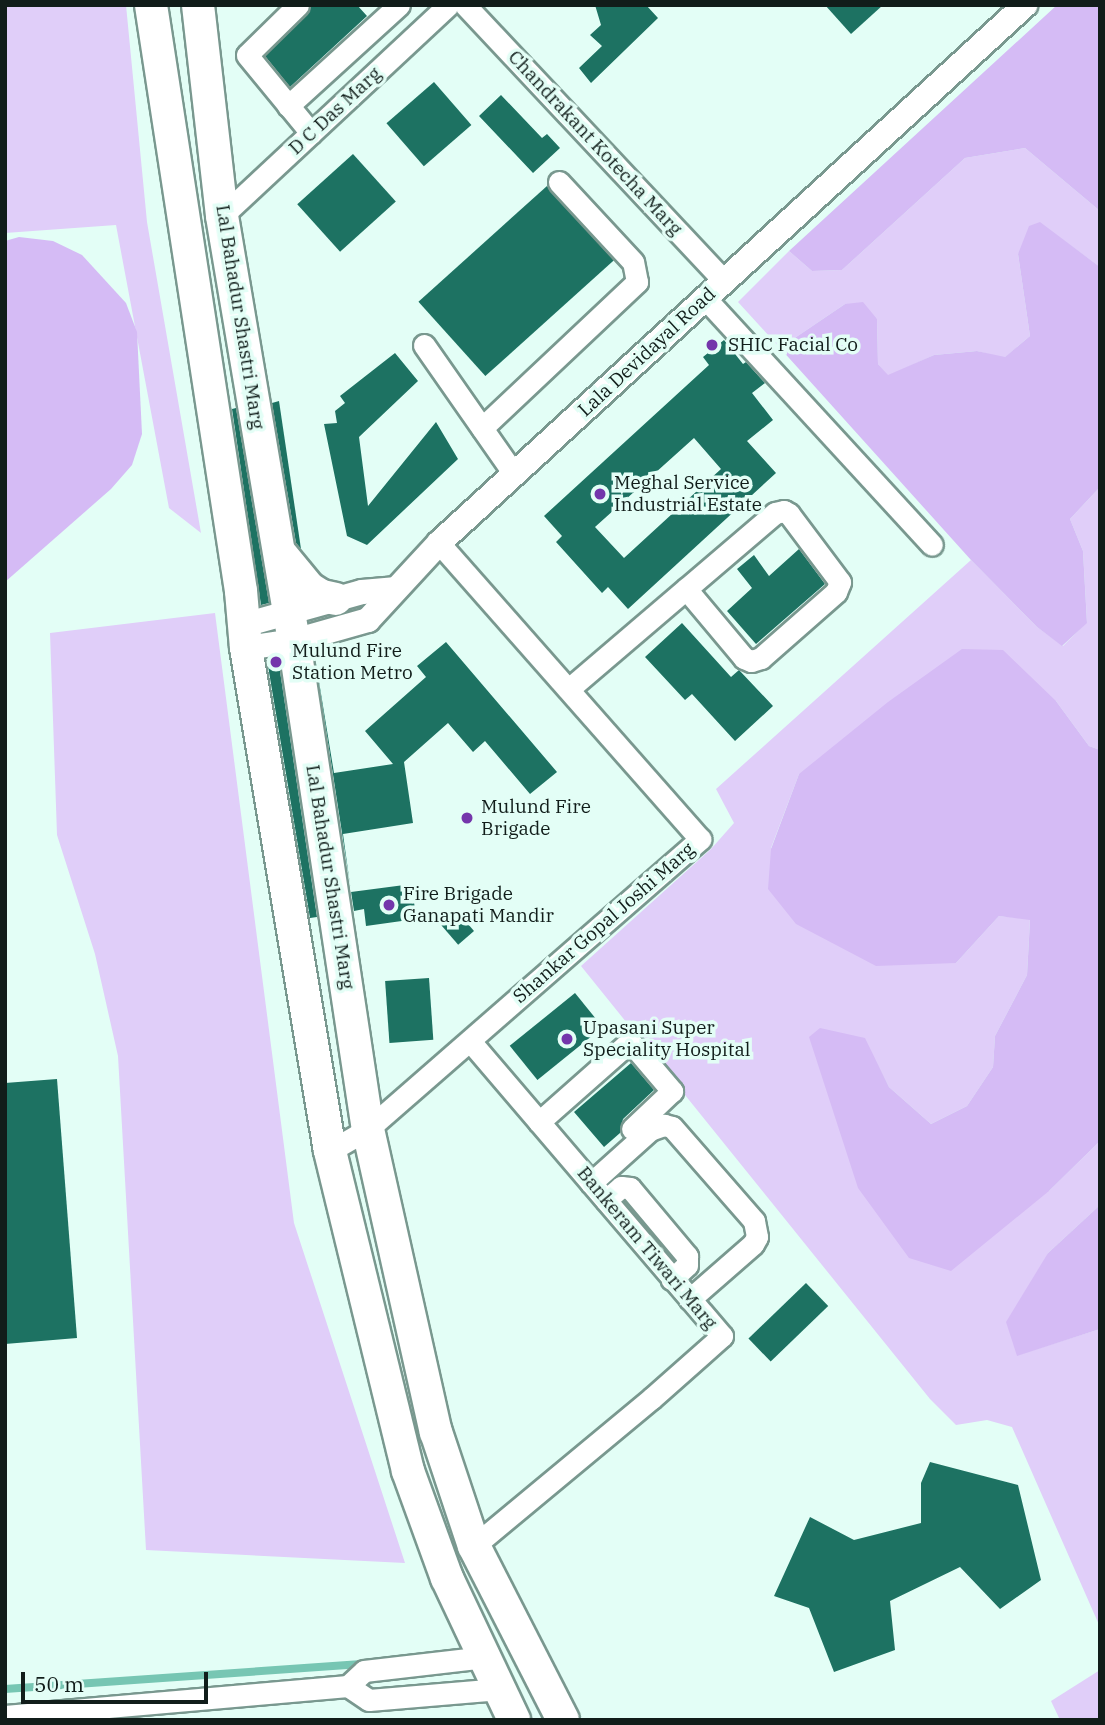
<!DOCTYPE html>
<style>
body{margin:0}
#map{position:relative;width:1105px;height:1725px;overflow:hidden;background:#e3fef6;font-family:"IBM Plex Serif",serif}
div>[style]{position:absolute}
[style*='--x']{left:calc(var(--x)*1px);top:calc(var(--y)*1px);width:calc(var(--w)*1px);rotate:calc(var(--a)*1deg)}
.green>*{inset:0;background:#e0cef9}
.forest>*{inset:0;background:#d5bbf5}
.stream>*{height:8px;margin:-4px;padding:0 4px;transform-origin:4px;border-radius:4px;background:#77c6b3}
.building>*{inset:0;background:#1d7262;transform-origin:0 0}
.roads{filter:drop-shadow(2px 0 #79988f) drop-shadow(-2px 0 #79988f) drop-shadow(0 2px #79988f) drop-shadow(0 -2px #79988f)}
.minor>*{height:21px;margin:-10.5px;padding:0 10.5px;transform-origin:10.5px;border-radius:10.5px;background:#fff}
.tertiary>*{height:24px;margin:-12px;padding:0 12px;transform-origin:12px;border-radius:12px;background:#fff}
.primary>*{height:32px;margin:-16px;padding:0 16px;transform-origin:16px;border-radius:16px;background:#fff}
.dots>*{width:19px;height:19px;translate:-50% -50%;box-sizing:border-box;border:4px solid #e3fef6;border-radius:50%}
span{translate:-50% -50%;white-space:nowrap;text-align:center;line-height:1.15;-webkit-text-stroke:7px #e3fef6;paint-order:stroke}
.street-label{font-size:19px;color:#111d1a}
.poi-label{font-size:19px;color:#111d1a}
.left{translate:0 -50%;text-align:left}
.frame{position:absolute;inset:0;border:7px solid #111d1a;pointer-events:none}
.scale{position:absolute;left:21px;top:1672px;width:187px;height:32px;box-sizing:border-box;border:4px solid #111d1a;border-top:0;padding-left:9px;font-size:21px;line-height:24px;white-space:nowrap;color:#111d1a;-webkit-text-stroke:5px #e3fef6;paint-order:stroke}
</style>
<div id="map">
<div class="green">
<div style="clip-path:polygon(5px 5px,126px 5px,147px 222px,201px 533px,169px 508px,116px 225px,5px 233px)"></div>
<div style="clip-path:polygon(1025px 148px,1100px 211px,1100px 267px,1040px 223px,1018px 254px,1030px 336px,1004px 358px,977px 351px,934px 355px,888px 376px,878px 364px,877px 319px,845px 304px,780px 348px,738px 302px,789px 251px,812px 271px,842px 270px,965px 158px)"></div>
<div style="clip-path:polygon(1100px 487px,1100px 750px,1089px 746px,1056px 701px,799px 774px,771px 848px,956px 963px,999px 916px,1030px 919px,1027px 975px,995px 1036px,993px 1067px,967px 1106px,931px 1124px,889px 1087px,864px 1038px,858px 1188px,1049px 1191px,1100px 1141px,1100px 1205px,1048px 1253px,1018px 1355px,1100px 1329px,1100px 1627px,1012px 1427px,987px 1420px,956px 1425px,930px 1399px,581px 966px,711px 849px,734px 823px,716px 789px,971px 560px,1037px 627px,1063px 646px,1087px 622px,1083px 551px,1070px 519px)"></div>
<div style="clip-path:polygon(215px 613px,294px 1223px,405px 1563px,146px 1550px,118px 1056px,95px 954px,57px 835px,50px 633px)"></div>
<div style="clip-path:polygon(1100px 1670px,1100px 1720px,1060px 1720px,1051px 1701px)"></div>
</div>
<div class="forest">
<div style="clip-path:polygon(1057px 5px,1100px 5px,1100px 211px,1025px 148px,965px 158px,842px 270px,812px 271px,789px 251px)"></div>
<div style="clip-path:polygon(1040px 222px,1100px 267px,1100px 487px,1070px 519px,1083px 551px,1087px 623px,1062px 646px,1037px 627px,971px 560px,780px 348px,845px 304px,863px 302px,877px 319px,878px 364px,888px 375px,934px 355px,977px 351px,1005px 357px,1030px 336px,1018px 254px,1029px 226px)"></div>
<div style="clip-path:polygon(19px 237px,53px 241px,82px 255px,126px 303px,137px 332px,142px 434px,132px 465px,111px 489px,5px 582px,5px 241px)"></div>
<div style="clip-path:polygon(962px 649px,1003px 650px,1056px 701px,1089px 746px,1100px 750px,1100px 1141px,1049px 1191px,951px 1271px,909px 1258px,858px 1188px,809px 1037px,820px 1028px,865px 1038px,889px 1087px,931px 1124px,967px 1106px,993px 1067px,995px 1036px,1027px 975px,1030px 920px,999px 916px,956px 963px,876px 966px,796px 924px,768px 889px,771px 849px,799px 774px,888px 702px)"></div>
<div style="clip-path:polygon(1100px 1205px,1100px 1329px,1017px 1356px,1006px 1322px,1048px 1253px)"></div>
</div>
<div class="stream">
<div style="--x:5;--y:1689;--w:361;--a:-4"></div>
</div>
<div class="building">
<div style="clip-path:polygon(312px 5px,357px 5px,367px 16px,290px 87px,265px 56px,307px 14px)"></div>
<div style="clip-path:polygon(595px 5px,646px 5px,658px 18px,591px 83px,579px 68px,602px 46px,590px 35px,601px 25px)"></div>
<div style="clip-path:polygon(825px 5px,883px 5px,851px 34px)"></div>
<div style="left:434px;top:82px;width:57px;height:63px;rotate:49deg"></div>
<div style="clip-path:polygon(501px 95px,542px 138px,547px 134px,560px 148px,533px 173px,479px 116px)"></div>
<div style="left:353px;top:154px;width:64px;height:75px;rotate:48deg"></div>
<div style="left:547px;top:186px;width:100px;height:173px;rotate:48deg"></div>
<div style="clip-path:polygon(evenodd,724px 340px,743px 364px,746px 362px,765px 383px,752px 393px,773px 420px,747px 441px,776px 473px,628px 609px,608px 587px,602px 593px,556px 542px,562px 536px,544px 516px,709px 365px,703px 357px,724px 340px,694px 438px,721px 469px,624px 558px,595px 527px,694px 438px)"></div>
<div style="clip-path:polygon(395px 353px,418px 381px,359px 437px,368px 506px,436px 422px,458px 459px,367px 545px,347px 536px,324px 424px,337px 423px,335px 411px,345px 403px,340px 396px)"></div>
<div style="clip-path:polygon(279px 401px,301px 549px,296px 543px,272px 403px)"></div>
<div style="clip-path:polygon(236px 408px,269px 603px,261px 605px,232px 409px)"></div>
<div style="clip-path:polygon(799px 549px,825px 584px,756px 644px,727px 611px,752px 588px,737px 569px,754px 555px,769px 576px)"></div>
<div style="clip-path:polygon(682px 623px,731px 677px,739px 670px,773px 706px,735px 741px,692px 694px,685px 700px,645px 657px)"></div>
<div style="clip-path:polygon(446px 642px,557px 772px,530px 794px,485px 741px,473px 752px,448px 723px,404px 762px,413px 823px,343px 834px,351px 892px,412px 884px,416px 919px,366px 926px,364px 909px,354px 911px,314px 651px,334px 773px,393px 764px,365px 731px,426px 677px,417px 666px)"></div>
<div style="clip-path:polygon(278px 658px,317px 917px,310px 918px,267px 660px)"></div>
<div style="left:455px;top:909px;width:29px;height:21px;rotate:49deg"></div>
<div style="left:429px;top:978px;width:62px;height:44px;rotate:86deg"></div>
<div style="left:575px;top:993px;width:44px;height:84px;rotate:51deg"></div>
<div style="clip-path:polygon(631px 1063px,654px 1090px,623px 1119px,620px 1133px,604px 1147px,574px 1112px)"></div>
<div style="clip-path:polygon(57px 1079px,77px 1338px,5px 1344px,5px 1083px)"></div>
<div style="left:806px;top:1283px;width:32px;height:80px;rotate:46deg"></div>
<div style="clip-path:polygon(930px 1462px,1018px 1485px,1041px 1580px,1000px 1609px,960px 1567px,890px 1601px,895px 1650px,834px 1672px,809px 1608px,774px 1596px,810px 1517px,854px 1540px,921px 1523px,921px 1483px)"></div>
</div>
<div class="roads">
<div class="minor">
<div style="--x:298;--y:5;--w:71;--a:135.6"></div>
<div style="--x:247;--y:55;--w:101;--a:50.6"></div>
<div style="--x:465;--y:5;--w:378;--a:46.8"></div>
<div style="--x:288;--y:106;--w:150;--a:-42.3"></div>
<div style="--x:222;--y:216;--w:309;--a:-43"></div>
<div style="--x:705;--y:298;--w:335;--a:47.4"></div>
<div style="--x:424;--y:345;--w:157;--a:55.1"></div>
<div style="--x:482;--y:428;--w:213;--a:-43.3"></div>
<div style="--x:637;--y:282;--w:20;--a:-101"></div>
<div style="--x:633;--y:262;--w:109;--a:-132.8"></div>
<div style="--x:570;--y:688;--w:153;--a:-40.5"></div>
<div style="--x:686;--y:589;--w:117;--a:-40.5"></div>
<div style="--x:775;--y:513;--w:9;--a:-13"></div>
<div style="--x:784;--y:511;--w:6;--a:31"></div>
<div style="--x:789;--y:514;--w:85;--a:53.1"></div>
<div style="--x:840;--y:582;--w:11;--a:112"></div>
<div style="--x:836;--y:592;--w:100;--a:138.7"></div>
<div style="--x:761;--y:658;--w:10;--a:163"></div>
<div style="--x:751;--y:661;--w:8;--a:-157"></div>
<div style="--x:744;--y:658;--w:90;--a:-130"></div>
<div style="--x:470;--y:1041;--w:388;--a:49.5"></div>
<div style="--x:722;--y:1336;--w:94;--a:138.5"></div>
<div style="--x:652;--y:1398;--w:231;--a:140.3"></div>
<div style="--x:539;--y:1122;--w:115;--a:-41.5"></div>
<div style="--x:625;--y:1046;--w:7;--a:-16"></div>
<div style="--x:632;--y:1044;--w:62;--a:49.6"></div>
<div style="--x:672;--y:1091;--w:55;--a:136.5"></div>
<div style="--x:330;--y:1151;--w:44;--a:-30.1"></div>
<div style="--x:368;--y:1129;--w:441;--a:-41.1"></div>
<div style="--x:700;--y:839;--w:395;--a:-131.4"></div>
<div style="--x:591;--y:1183;--w:79;--a:-41.9"></div>
<div style="--x:650;--y:1130;--w:15;--a:-20"></div>
<div style="--x:664;--y:1125;--w:8;--a:14"></div>
<div style="--x:672;--y:1127;--w:125;--a:48.9"></div>
<div style="--x:754;--y:1221;--w:16;--a:79"></div>
<div style="--x:757;--y:1237;--w:8;--a:120"></div>
<div style="--x:753;--y:1244;--w:84;--a:138.9"></div>
<div style="--x:606;--y:1200;--w:20;--a:-41"></div>
<div style="--x:621;--y:1187;--w:9;--a:6"></div>
<div style="--x:630;--y:1188;--w:89;--a:50"></div>
<div style="--x:687;--y:1256;--w:9;--a:90"></div>
<div style="--x:687;--y:1265;--w:21;--a:137"></div>
<div style="--x:348;--y:1686;--w:22;--a:-43"></div>
<div style="--x:364;--y:1671;--w:122;--a:-6.6"></div>
<div style="--x:5;--y:1716;--w:344;--a:-5"></div>
<div style="--x:348;--y:1686;--w:25;--a:34"></div>
<div style="--x:369;--y:1700;--w:131;--a:-4.8"></div>
</div>
<div class="tertiary">
<div style="--x:244;--y:625;--w:123;--a:-15.6"></div>
<div style="--x:362;--y:592;--w:32;--a:-5"></div>
<div style="--x:246;--y:648;--w:49;--a:-8.3"></div>
<div style="--x:294;--y:641;--w:77;--a:-15.8"></div>
<div style="--x:368;--y:620;--w:105;--a:-47.3"></div>
<div style="--x:439;--y:543;--w:796;--a:-42.55"></div>
</div>
<div class="primary">
<div style="--x:151;--y:5;--w:593;--a:81.27"></div>
<div style="--x:241;--y:591;--w:57;--a:85"></div>
<div style="--x:246;--y:648;--w:510;--a:80.52"></div>
<div style="--x:330;--y:1151;--w:329;--a:76.3"></div>
<div style="--x:408;--y:1471;--w:114;--a:70"></div>
<div style="--x:447;--y:1578;--w:157;--a:64.7"></div>
<div style="--x:198;--y:5;--w:212;--a:83.5"></div>
<div style="--x:222;--y:216;--w:431;--a:80.4"></div>
<div style="--x:294;--y:641;--w:494;--a:81.4"></div>
<div style="--x:368;--y:1129;--w:311;--a:77.4"></div>
<div style="--x:436;--y:1432;--w:120;--a:71.6"></div>
<div style="--x:474;--y:1546;--w:195;--a:62.9"></div>
<div style="--x:281;--y:554;--w:44;--a:50.5"></div>
<div style="--x:309;--y:588;--w:15;--a:32"></div>
<div style="--x:322;--y:596;--w:14;--a:12"></div>
</div>
</div>
<div class="dots">
<div style="left:712px;top:345px;background:#7436ab"></div>
<div style="left:600px;top:494px;background:#7436ab"></div>
<div style="left:276px;top:662px;background:#7436ab"></div>
<div style="left:467px;top:818px;background:#7436ab"></div>
<div style="left:389px;top:905px;background:#7436ab"></div>
<div style="left:567px;top:1039px;background:#7436ab"></div>
</div>
<div class="street-label">
<span style="left:335px;top:111px;rotate:-43deg">D C Das Marg</span>
<span style="left:595px;top:143px;rotate:47deg">Chandrakant Kotecha Marg</span>
<span style="left:240px;top:317px;rotate:81deg">Lal Bahadur Shastri Marg</span>
<span style="left:647px;top:352px;rotate:-43deg">Lala Devidayal Road</span>
<span style="left:330px;top:877px;rotate:81deg">Lal Bahadur Shastri Marg</span>
<span style="left:604px;top:923px;rotate:-41deg">Shankar Gopal Joshi Marg</span>
<span style="left:647px;top:1248px;rotate:50deg">Bankeram Tiwari Marg</span>
</div>
<div class="poi-label">
<span class="left" style="left:728px;top:345px">SHIC Facial Co</span>
<span class="left" style="left:614px;top:494px">Meghal Service<br>Industrial Estate</span>
<span class="left" style="left:292px;top:662px">Mulund Fire<br>Station Metro</span>
<span class="left" style="left:481px;top:818px">Mulund Fire<br>Brigade</span>
<span class="left" style="left:403px;top:905px">Fire Brigade<br>Ganapati Mandir</span>
<span class="left" style="left:583px;top:1039px">Upasani Super<br>Speciality Hospital</span>
</div>
<div class="frame"></div>
<div class="scale">50 m</div>
</div>
